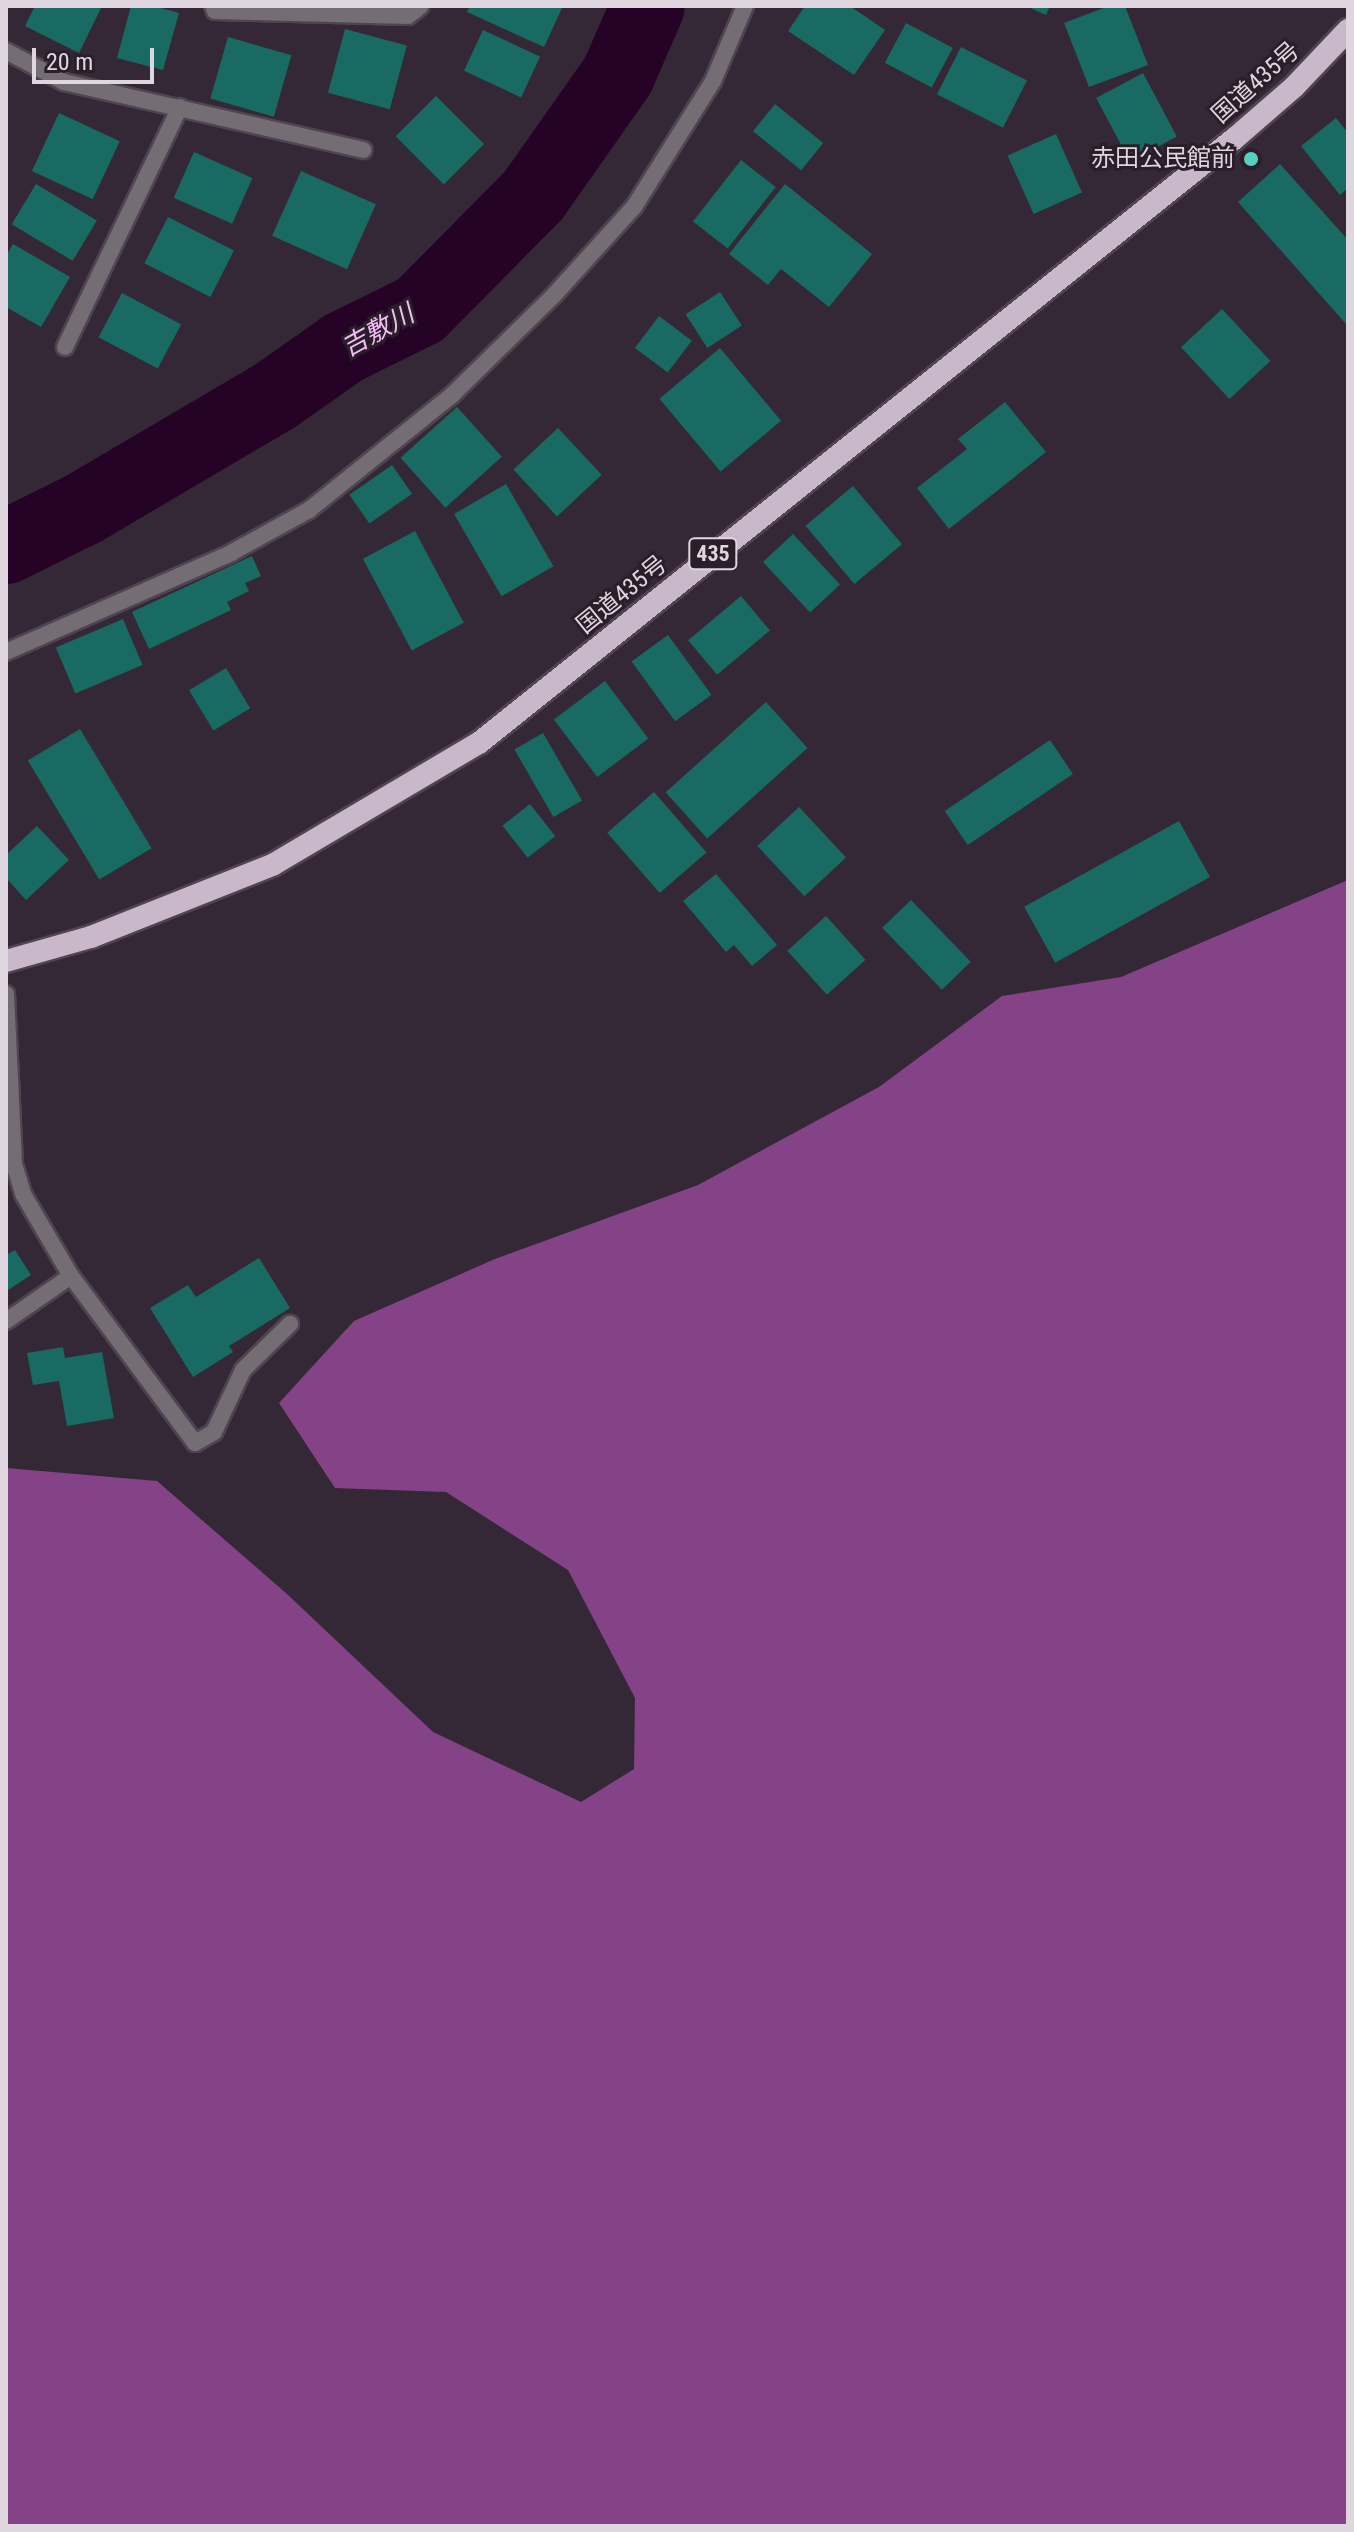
<!DOCTYPE html>
<meta charset="utf-8">
<style>
body{margin:0}
#map{position:relative;width:1354px;height:2532px;overflow:hidden;background:#352836;font-family:"Roboto Condensed","Noto Sans JP",sans-serif}
div>[style]{position:absolute}
[style*='--x']{left:calc(var(--x)*1px);top:calc(var(--y)*1px);width:calc(var(--w)*1px);rotate:calc(var(--a)*1deg)}
.forest>*{inset:0;background:#844387}
.river>*{height:74px;margin:-37px;padding:0 37px;transform-origin:37px;border-radius:37px;background:#240326}
.building>*{inset:0;background:#186a62;transform-origin:0 0}
.roads{filter:drop-shadow(2px 0 #504451) drop-shadow(-2px 0 #504451) drop-shadow(0 2px #504451) drop-shadow(0 -2px #504451)}
.minor>*{height:16px;margin:-8px;padding:0 8px;transform-origin:8px;border-radius:8px;background:#746d74}
.trunk>*{height:22px;margin:-11px;padding:0 11px;transform-origin:11px;border-radius:11px;background:#c9b8c9}
.dots>*{width:22px;height:22px;translate:-50% -50%;box-sizing:border-box;border:4px solid #2b1e2b;border-radius:50%}
span{translate:-50% -50%;white-space:nowrap;text-align:center;line-height:1.15;-webkit-text-stroke:6px #2b1e2b;paint-order:stroke}
.shield-label span{padding:2px 6px;background:#2b1e2b;border:2px solid;border-radius:6px;-webkit-text-stroke-width:0}
.shield-label{font-size:22px;color:#dfd6df;font-weight:700}
.street-label{font-size:24px;color:#dfd6df}
.poi-label{font-size:24px;color:#dfd6df}
.right{translate:-100% -50%;text-align:right}
.water-label{font-size:26px;color:#f4bef5;font-style:italic}
.frame{position:absolute;inset:0;border:8px solid #dfd6df;pointer-events:none}
.scale{position:absolute;left:32px;top:48px;width:122px;height:36px;box-sizing:border-box;border:4px solid #dfd6df;border-top:0;padding-left:10px;font-size:24px;line-height:28px;white-space:nowrap;color:#dfd6df;-webkit-text-stroke:6px #2b1e2b;paint-order:stroke}
</style>
<div id="map">
<div class="forest">
<div style="clip-path:polygon(1348px 880px,1348px 2526px,6px 2526px,6px 1468px,157px 1481px,287px 1594px,433px 1732px,581px 1802px,634px 1769px,635px 1698px,568px 1570px,446px 1492px,335px 1488px,279px 1403px,354px 1321px,495px 1259px,698px 1185px,879px 1087px,1002px 996px,1121px 977px)"></div>
</div>
<div class="river">
<div style="--x:6;--y:547;--w:86;--a:-26.3"></div>
<div style="--x:83;--y:509;--w:223;--a:-30.5"></div>
<div style="--x:275;--y:396;--w:83;--a:-35.2"></div>
<div style="--x:343;--y:348;--w:86;--a:-26.3"></div>
<div style="--x:420;--y:310;--w:161;--a:-45.3"></div>
<div style="--x:533;--y:196;--w:148;--a:-54.9"></div>
<div style="--x:618;--y:75;--w:75;--a:-66.5"></div>
</div>
<div class="building">
<div style="clip-path:polygon(35px 6px,102px 6px,79px 53px,25px 26px)"></div>
<div style="clip-path:polygon(131px 6px,154px 6px,179px 13px,163px 70px,117px 58px)"></div>
<div style="clip-path:polygon(470px 6px,563px 6px,544px 47px,467px 12px)"></div>
<div style="clip-path:polygon(805px 6px,850px 6px,885px 30px,854px 75px,788px 31px)"></div>
<div style="clip-path:polygon(1026px 6px,1050px 6px,1046px 15px)"></div>
<div style="clip-path:polygon(1109px 6px,1125px 6px,1148px 65px,1089px 87px,1064px 23px)"></div>
<div style="left:906px;top:23px;width:53px;height:45px;rotate:28deg"></div>
<div style="left:345px;top:29px;width:64px;height:66px;rotate:15deg"></div>
<div style="left:483px;top:30px;width:63px;height:45px;rotate:25deg"></div>
<div style="left:228px;top:37px;width:66px;height:64px;rotate:16deg"></div>
<div style="left:961px;top:47px;width:74px;height:53px;rotate:27deg"></div>
<div style="left:1143px;top:73px;width:72px;height:53px;rotate:62deg"></div>
<div style="left:436px;top:96px;width:68px;height:57px;rotate:45deg"></div>
<div style="left:775px;top:104px;width:62px;height:35px;rotate:39deg"></div>
<div style="left:59px;top:113px;width:67px;height:64px;rotate:25deg"></div>
<div style="clip-path:polygon(1336px 118px,1348px 133px,1348px 188px,1340px 195px,1301px 146px)"></div>
<div style="left:1056px;top:134px;width:64px;height:53px;rotate:66deg"></div>
<div style="left:194px;top:152px;width:64px;height:50px;rotate:24deg"></div>
<div style="left:741px;top:160px;width:44px;height:78px;rotate:38deg"></div>
<div style="clip-path:polygon(1280px 164px,1348px 240px,1346px 324px,1238px 202px)"></div>
<div style="left:301px;top:171px;width:82px;height:71px;rotate:24deg"></div>
<div style="left:36px;top:184px;width:71px;height:47px;rotate:31deg"></div>
<div style="clip-path:polygon(785px 184px,872px 254px,829px 307px,781px 269px,768px 285px,729px 254px)"></div>
<div style="left:168px;top:217px;width:74px;height:52px;rotate:27deg"></div>
<div style="clip-path:polygon(13px 244px,70px 277px,41px 327px,6px 307px,6px 256px)"></div>
<div style="left:720px;top:292px;width:40px;height:41px;rotate:57deg"></div>
<div style="left:122px;top:293px;width:67px;height:50px;rotate:28deg"></div>
<div style="left:1222px;top:309px;width:71px;height:56px;rotate:47deg"></div>
<div style="left:659px;top:316px;width:41px;height:40px;rotate:37deg"></div>
<div style="left:720px;top:348px;width:95px;height:79px;rotate:50deg"></div>
<div style="clip-path:polygon(1005px 402px,1046px 452px,949px 529px,917px 488px,967px 449px,958px 439px)"></div>
<div style="left:457px;top:407px;width:67px;height:76px;rotate:48deg"></div>
<div style="left:558px;top:428px;width:64px;height:61px;rotate:47deg"></div>
<div style="left:392px;top:465px;width:35px;height:52px;rotate:55deg"></div>
<div style="left:506px;top:484px;width:95px;height:60px;rotate:60deg"></div>
<div style="left:853px;top:486px;width:76px;height:62px;rotate:50deg"></div>
<div style="left:415px;top:531px;width:104px;height:59px;rotate:62deg"></div>
<div style="left:793px;top:534px;width:69px;height:41px;rotate:47deg"></div>
<div style="clip-path:polygon(252px 556px,261px 576px,245px 583px,249px 591px,227px 602px,231px 610px,149px 649px,132px 612px)"></div>
<div style="left:741px;top:596px;width:45px;height:69px;rotate:50deg"></div>
<div style="left:123px;top:619px;width:50px;height:73px;rotate:67deg"></div>
<div style="left:668px;top:635px;width:74px;height:45px;rotate:54deg"></div>
<div style="left:226px;top:668px;width:47px;height:43px;rotate:59deg"></div>
<div style="left:605px;top:681px;width:72px;height:64px;rotate:53deg"></div>
<div style="left:766px;top:702px;width:62px;height:135px;rotate:48deg"></div>
<div style="left:80px;top:729px;width:139px;height:61px;rotate:59deg"></div>
<div style="left:543px;top:733px;width:78px;height:33px;rotate:60deg"></div>
<div style="left:1050px;top:740px;width:41px;height:127px;rotate:56deg"></div>
<div style="left:654px;top:792px;width:80px;height:62px;rotate:49deg"></div>
<div style="left:530px;top:804px;width:41px;height:35px;rotate:52deg"></div>
<div style="left:799px;top:807px;width:69px;height:57px;rotate:47deg"></div>
<div style="left:1179px;top:821px;width:64px;height:177px;rotate:61deg"></div>
<div style="clip-path:polygon(37px 826px,69px 860px,26px 900px,6px 878px,6px 855px)"></div>
<div style="clip-path:polygon(716px 874px,777px 945px,752px 966px,734px 945px,726px 952px,683px 901px)"></div>
<div style="left:911px;top:900px;width:86px;height:40px;rotate:46deg"></div>
<div style="left:826px;top:916px;width:59px;height:52px;rotate:48deg"></div>
<div style="clip-path:polygon(15px 1250px,31px 1275px,8px 1290px,6px 1255px)"></div>
<div style="clip-path:polygon(259px 1258px,290px 1308px,229px 1346px,233px 1352px,193px 1377px,150px 1308px,188px 1285px,196px 1297px)"></div>
<div style="clip-path:polygon(63px 1347px,65px 1358px,102px 1352px,114px 1418px,67px 1426px,59px 1381px,33px 1385px,27px 1353px)"></div>
</div>
<div class="roads">
<div class="minor">
<div style="--x:213;--y:6;--w:5;--a:68"></div>
<div style="--x:215;--y:11;--w:193;--a:1.5"></div>
<div style="--x:408;--y:16;--w:16;--a:-38"></div>
<div style="--x:6;--y:51;--w:66;--a:28.1"></div>
<div style="--x:64;--y:82;--w:307;--a:12.8"></div>
<div style="--x:65;--y:347;--w:266;--a:-64.4"></div>
<div style="--x:6;--y:652;--w:246;--a:-23.7"></div>
<div style="--x:231;--y:553;--w:89;--a:-28.9"></div>
<div style="--x:309;--y:510;--w:184;--a:-38.8"></div>
<div style="--x:452;--y:395;--w:144;--a:-44.4"></div>
<div style="--x:555;--y:294;--w:118;--a:-47.8"></div>
<div style="--x:634;--y:207;--w:149;--a:-57.9"></div>
<div style="--x:713;--y:81;--w:82;--a:-66.9"></div>
<div style="--x:6;--y:994;--w:170;--a:87.3"></div>
<div style="--x:14;--y:1164;--w:31;--a:73"></div>
<div style="--x:23;--y:1194;--w:95;--a:59.7"></div>
<div style="--x:71;--y:1276;--w:79;--a:145.3"></div>
<div style="--x:71;--y:1276;--w:208;--a:53.4"></div>
<div style="--x:195;--y:1443;--w:22;--a:-30"></div>
<div style="--x:214;--y:1432;--w:68;--a:-64.9"></div>
<div style="--x:243;--y:1370;--w:66;--a:-44.4"></div>
</div>
<div class="trunk">
<div style="--x:6;--y:961;--w:88;--a:-15.8"></div>
<div style="--x:91;--y:937;--w:197;--a:-21.7"></div>
<div style="--x:274;--y:864;--w:238;--a:-30.6"></div>
<div style="--x:479;--y:743;--w:967;--a:-38.66"></div>
<div style="--x:1234;--y:139;--w:79;--a:-40.9"></div>
<div style="--x:1294;--y:87;--w:79;--a:-46.5"></div>
</div>
</div>
<div class="dots">
<div style="left:1251px;top:159px;background:#58cec0"></div>
</div>
<div class="shield-label">
<span style="left:713px;top:554px">435</span>
</div>
<div class="street-label">
<span style="left:1256px;top:83px;rotate:-42deg">国道435号</span>
<span style="left:622px;top:595px;rotate:-39deg">国道435号</span>
</div>
<div class="poi-label">
<span class="right" style="left:1235px;top:159px">赤田公民館前</span>
</div>
<div class="water-label">
<span style="left:378px;top:331px;rotate:-29deg">吉敷川</span>
</div>
<div class="frame"></div>
<div class="scale">20 m</div>
</div>
